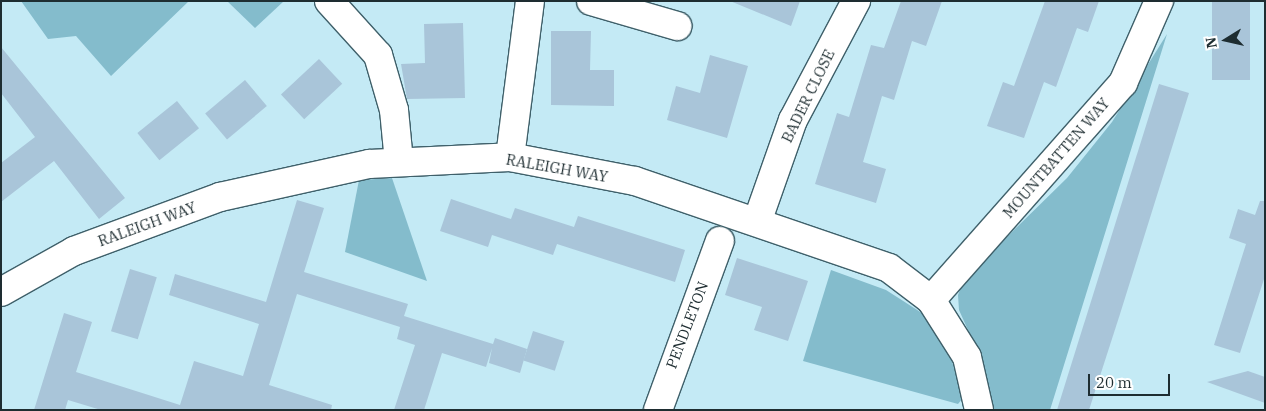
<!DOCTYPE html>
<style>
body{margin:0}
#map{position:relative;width:1266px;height:411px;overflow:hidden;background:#c4eaf5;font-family:"IBM Plex Serif",serif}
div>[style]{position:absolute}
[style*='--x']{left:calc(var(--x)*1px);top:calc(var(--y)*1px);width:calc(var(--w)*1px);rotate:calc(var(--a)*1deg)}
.green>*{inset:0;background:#84bccc}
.building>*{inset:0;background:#a9c5d9;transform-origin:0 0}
.roads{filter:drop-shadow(1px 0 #3f606a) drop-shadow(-1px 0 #3f606a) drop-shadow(0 1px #3f606a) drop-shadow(0 -1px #3f606a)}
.minor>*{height:28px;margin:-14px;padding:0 14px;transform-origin:14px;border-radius:14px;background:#fff}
span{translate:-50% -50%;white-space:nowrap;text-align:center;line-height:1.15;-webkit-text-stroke:5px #fff;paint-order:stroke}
.street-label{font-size:15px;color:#1e2d31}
.frame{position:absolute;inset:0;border:2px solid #1e2d31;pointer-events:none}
.north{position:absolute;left:1201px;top:15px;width:50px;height:50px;-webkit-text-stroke:4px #fff;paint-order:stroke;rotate:260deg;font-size:14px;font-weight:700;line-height:20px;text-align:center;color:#1e2d31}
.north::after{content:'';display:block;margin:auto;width:18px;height:22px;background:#1e2d31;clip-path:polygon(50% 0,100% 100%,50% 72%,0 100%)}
.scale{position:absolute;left:1088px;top:374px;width:82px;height:22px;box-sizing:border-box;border:2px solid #1e2d31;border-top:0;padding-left:6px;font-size:15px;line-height:18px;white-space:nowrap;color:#1e2d31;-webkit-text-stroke:4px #fff;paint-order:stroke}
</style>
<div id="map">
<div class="green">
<div style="clip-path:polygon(21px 1px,189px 1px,111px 76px,76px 36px,48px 39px)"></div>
<div style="clip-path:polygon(227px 1px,284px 1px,255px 28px)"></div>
<div style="clip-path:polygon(1167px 34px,1050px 410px,989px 410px,989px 391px,976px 348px,959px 310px,958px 295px,964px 279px,1067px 178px,1112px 122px)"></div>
<div style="clip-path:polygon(392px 178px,427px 281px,345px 252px,359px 180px)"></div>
<div style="clip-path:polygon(831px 270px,886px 290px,925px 315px,949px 349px,962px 399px,958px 404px,803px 361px)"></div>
</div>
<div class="building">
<div style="clip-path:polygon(730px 1px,800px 1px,791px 26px)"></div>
<div style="clip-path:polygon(901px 1px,942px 1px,926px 46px,912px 41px,894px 100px,882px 96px,863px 162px,886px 169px,876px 203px,815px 184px,837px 113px,849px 117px,871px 45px,884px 48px)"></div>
<div style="clip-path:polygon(1045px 1px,1099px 1px,1088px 32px,1077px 28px,1056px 87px,1044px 82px,1024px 138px,987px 126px,1003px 82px,1014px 86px)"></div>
<div style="left:1212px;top:1px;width:38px;height:79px"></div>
<div style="clip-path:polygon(463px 23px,465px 98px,407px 99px,401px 64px,425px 63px,424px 24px)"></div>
<div style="clip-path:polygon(551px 31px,591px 31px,590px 70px,614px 70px,614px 106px,551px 105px)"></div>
<div style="clip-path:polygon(1px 47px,125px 198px,99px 219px,54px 161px,1px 202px,1px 163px,35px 137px,1px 93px)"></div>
<div style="clip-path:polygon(710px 55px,748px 66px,727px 138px,667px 120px,676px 86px,700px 93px)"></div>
<div style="left:319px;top:59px;width:34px;height:52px;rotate:47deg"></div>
<div style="left:245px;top:80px;width:34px;height:52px;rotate:50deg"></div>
<div style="clip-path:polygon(1159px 84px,1189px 93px,1120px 314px,1089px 410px,1057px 410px)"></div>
<div style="left:177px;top:101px;width:35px;height:51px;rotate:51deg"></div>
<div style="clip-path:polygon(451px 199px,511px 219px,515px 208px,574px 227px,578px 216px,685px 250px,675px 282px,557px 244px,553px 255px,492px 235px,488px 247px,440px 231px)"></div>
<div style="clip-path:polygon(297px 200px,324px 208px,304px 272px,408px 304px,404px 316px,493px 344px,495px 338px,527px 349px,520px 373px,489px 363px,492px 348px,486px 367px,442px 353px,424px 410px,394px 410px,415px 345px,397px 339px,400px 327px,297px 294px,269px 385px,332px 405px,331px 410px,101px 410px,68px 400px,65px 410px,34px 410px,64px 313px,92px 322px,76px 372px,180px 405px,194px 361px,243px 376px,259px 324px,169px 295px,175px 274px,266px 302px)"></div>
<div style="clip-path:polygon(1260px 201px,1265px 201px,1265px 276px,1240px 353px,1214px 345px,1246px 244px,1229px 238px,1238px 209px,1255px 215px)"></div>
<div style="clip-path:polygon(737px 258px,808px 281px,788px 341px,754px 330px,762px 307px,725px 295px)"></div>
<div style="left:130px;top:269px;width:28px;height:65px;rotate:17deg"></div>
<div style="left:533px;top:331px;width:33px;height:31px;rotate:18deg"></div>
<div style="clip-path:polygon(1248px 371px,1265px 377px,1265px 403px,1207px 382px)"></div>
</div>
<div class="roads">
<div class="minor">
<div style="--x:329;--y:1;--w:73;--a:47.8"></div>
<div style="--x:378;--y:55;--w:57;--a:73.8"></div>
<div style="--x:394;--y:110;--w:52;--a:84.5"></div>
<div style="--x:591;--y:1;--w:90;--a:16.2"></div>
<div style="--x:510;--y:157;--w:157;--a:-82.7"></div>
<div style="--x:757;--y:222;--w:108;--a:-70.6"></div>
<div style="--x:793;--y:120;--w:135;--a:-62.1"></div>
<div style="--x:1;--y:292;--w:84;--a:-29.3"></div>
<div style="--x:74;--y:251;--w:156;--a:-20.3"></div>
<div style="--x:220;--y:197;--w:153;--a:-12.5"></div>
<div style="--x:369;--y:164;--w:141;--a:-2.8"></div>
<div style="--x:510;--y:157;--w:127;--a:10.9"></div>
<div style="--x:635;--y:181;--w:268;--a:18.9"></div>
<div style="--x:889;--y:268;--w:53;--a:37.3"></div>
<div style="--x:931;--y:300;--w:67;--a:57.7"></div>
<div style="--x:967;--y:357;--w:54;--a:77.2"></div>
<div style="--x:931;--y:300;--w:290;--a:-48.5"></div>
<div style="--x:1123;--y:83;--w:90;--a:-66.3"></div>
<div style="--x:658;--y:410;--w:180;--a:-69.9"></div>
</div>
</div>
<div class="street-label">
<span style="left:808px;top:96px;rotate:-64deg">BADER CLOSE</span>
<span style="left:1056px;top:158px;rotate:-49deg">MOUNTBATTEN WAY</span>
<span style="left:557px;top:168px;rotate:10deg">RALEIGH WAY</span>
<span style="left:147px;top:224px;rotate:-20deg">RALEIGH WAY</span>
<span style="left:687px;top:325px;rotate:-69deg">PENDLETON</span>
</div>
<div class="frame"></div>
<div class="north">N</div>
<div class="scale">20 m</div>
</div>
